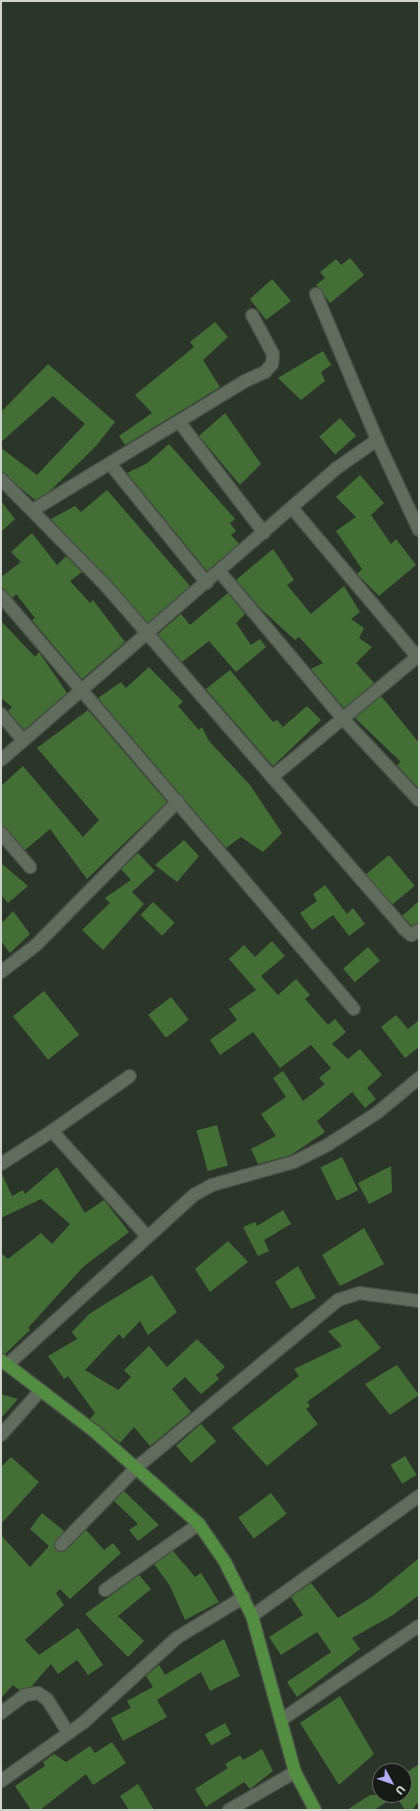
<!DOCTYPE html>
<style>
body{margin:0}
#map{position:relative;width:420px;height:1811px;overflow:hidden;background:#2c3529;font-family:Commissioner,sans-serif}
div>[style]{position:absolute}
[style*='--x']{left:calc(var(--x)*1px);top:calc(var(--y)*1px);width:calc(var(--w)*1px);rotate:calc(var(--a)*1deg)}
.building>*{inset:0;background:#436f37;transform-origin:0 0}
.roads{filter:drop-shadow(1px 0 #485146) drop-shadow(-1px 0 #485146) drop-shadow(0 1px #485146) drop-shadow(0 -1px #485146)}
.minor>*{height:12px;margin:-6px;padding:0 6px;transform-origin:6px;border-radius:6px;background:#616c5e}
.trunk>*{height:12px;margin:-6px;padding:0 6px;transform-origin:6px;border-radius:6px;background:#528d42}
span{translate:-50% -50%;white-space:nowrap;text-align:center;line-height:1.15;-webkit-text-stroke:3.5px #171b16;paint-order:stroke}
.frame{position:absolute;inset:0;border:2px solid #cfd5cd;pointer-events:none}
.north{position:absolute;left:372px;top:1763px;width:40px;height:40px;box-sizing:border-box;background:#171b16;border:1px solid #61655f;border-radius:50%;rotate:130deg;font-size:11px;font-weight:700;line-height:16px;text-align:center;color:#cfd5cd}
.north::after{content:'';display:block;margin:auto;width:14px;height:18px;background:#b5acf8;clip-path:polygon(50% 0,100% 100%,50% 72%,0 100%)}
</style>
<div id="map">
<div class="building">
<div style="clip-path:polygon(350px 258px,364px 275px,330px 303px,316px 285px,325px 278px,320px 272px,336px 259px,341px 265px)"></div>
<div style="clip-path:polygon(272px 279px,291px 301px,266px 320px,250px 299px)"></div>
<div style="clip-path:polygon(215px 322px,228px 337px,203px 360px,220px 387px,125px 445px,119px 436px,152px 413px,135px 395px,194px 347px,190px 342px)"></div>
<div style="clip-path:polygon(323px 351px,331px 365px,321px 372px,325px 381px,301px 400px,278px 378px)"></div>
<div style="clip-path:polygon(48px 364px,115px 422px,95px 447px,49px 492px,35px 500px,1px 472px,1px 448px,37px 475px,85px 424px,53px 396px,1px 442px,1px 412px)"></div>
<div style="clip-path:polygon(225px 413px,261px 464px,240px 485px,199px 436px)"></div>
<div style="left:340px;top:418px;width:24px;height:28px;rotate:48deg"></div>
<div style="clip-path:polygon(169px 444px,235px 519px,230px 523px,236px 531px,231px 535px,239px 544px,207px 571px,127px 473px,146px 464px)"></div>
<div style="clip-path:polygon(360px 475px,384px 503px,371px 515px,391px 544px,396px 539px,416px 565px,379px 596px,357px 574px,362px 569px,336px 531px,356px 517px,336px 497px)"></div>
<div style="clip-path:polygon(107px 490px,190px 586px,148px 623px,51px 519px,75px 506px,81px 512px)"></div>
<div style="clip-path:polygon(1px 501px,15px 519px,1px 532px)"></div>
<div style="clip-path:polygon(32px 533px,57px 565px,66px 556px,82px 572px,70px 581px,90px 603px,93px 600px,125px 642px,82px 679px,32px 620px,35px 618px,16px 594px,13px 598px,1px 587px,1px 577px,21px 562px,11px 552px)"></div>
<div style="clip-path:polygon(273px 549px,294px 580px,287px 585px,311px 614px,344px 586px,360px 612px,351px 619px,364px 628px,359px 638px,372px 647px,356px 663px,374px 683px,344px 708px,311px 669px,323px 663px,299px 637px,295px 640px,259px 607px,236px 580px)"></div>
<div style="clip-path:polygon(228px 593px,245px 614px,236px 623px,251px 645px,260px 639px,266px 647px,236px 672px,209px 641px,182px 662px,158px 634px,181px 614px,190px 625px)"></div>
<div style="clip-path:polygon(1px 621px,35px 657px,39px 652px,67px 693px,24px 730px,8px 711px,12px 707px,1px 698px)"></div>
<div style="clip-path:polygon(149px 667px,183px 702px,178px 706px,199px 730px,202px 727px,209px 741px,250px 785px,282px 833px,263px 852px,241px 837px,226px 848px,98px 698px,121px 682px,126px 688px)"></div>
<div style="clip-path:polygon(230px 670px,273px 722px,277px 720px,283px 727px,307px 706px,321px 720px,273px 766px,206px 689px)"></div>
<div style="clip-path:polygon(381px 696px,419px 743px,419px 789px,397px 765px,401px 762px,355px 718px)"></div>
<div style="clip-path:polygon(88px 710px,167px 802px,87px 879px,50px 829px,25px 850px,1px 826px,1px 786px,23px 766px,83px 837px,99px 820px,37px 748px)"></div>
<div style="clip-path:polygon(184px 840px,199px 856px,177px 882px,155px 865px)"></div>
<div style="clip-path:polygon(138px 853px,155px 871px,132px 892px,144px 904px,103px 950px,82px 930px,110px 903px,105px 898px,131px 880px,121px 869px)"></div>
<div style="left:389px;top:855px;width:40px;height:30px;rotate:50deg"></div>
<div style="clip-path:polygon(1px 863px,28px 886px,8px 903px,1px 895px)"></div>
<div style="clip-path:polygon(325px 885px,347px 914px,353px 908px,365px 924px,349px 936px,333px 915px,312px 930px,300px 913px,317px 901px,313px 894px)"></div>
<div style="clip-path:polygon(419px 901px,419px 923px,412px 926px,402px 916px)"></div>
<div style="left:153px;top:902px;width:30px;height:18px;rotate:44deg"></div>
<div style="clip-path:polygon(13px 911px,30px 934px,10px 953px,1px 941px,1px 924px)"></div>
<div style="clip-path:polygon(272px 941px,285px 956px,261px 976px,278px 995px,296px 979px,310px 995px,305px 999px,328px 1025px,335px 1019px,346px 1032px,332px 1044px,348px 1059px,360px 1049px,382px 1075px,367px 1088px,376px 1099px,365px 1108px,352px 1092px,317px 1121px,325px 1132px,291px 1155px,258px 1164px,251px 1149px,276px 1136px,261px 1114px,286px 1097px,273px 1078px,283px 1071px,303px 1101px,325px 1084px,319px 1078px,331px 1068px,311px 1045px,280px 1068px,253px 1032px,220px 1055px,210px 1040px,237px 1020px,229px 1009px,256px 990px,229px 959px,244px 945px,255px 957px)"></div>
<div style="left:368px;top:947px;width:18px;height:33px;rotate:49deg"></div>
<div style="left:44px;top:991px;width:56px;height:40px;rotate:51deg"></div>
<div style="left:171px;top:997px;width:29px;height:29px;rotate:52deg"></div>
<div style="clip-path:polygon(396px 1015px,408px 1029px,419px 1020px,419px 1047px,405px 1058px,381px 1027px)"></div>
<div style="left:217px;top:1125px;width:42px;height:21px;rotate:75deg"></div>
<div style="left:342px;top:1157px;width:37px;height:24px;rotate:64deg"></div>
<div style="clip-path:polygon(391px 1166px,392px 1192px,369px 1204px,358px 1183px)"></div>
<div style="clip-path:polygon(57px 1167px,85px 1213px,104px 1200px,129px 1232px,83px 1267px,28px 1328px,30px 1330px,5px 1354px,1px 1353px,1px 1253px,8px 1259px,41px 1233px,52px 1244px,70px 1224px,41px 1199px,1px 1218px,1px 1172px,12px 1196px,23px 1190px,25px 1194px)"></div>
<div style="clip-path:polygon(283px 1210px,291px 1224px,264px 1240px,269px 1251px,258px 1256px,243px 1227px,255px 1222px,257px 1226px)"></div>
<div style="clip-path:polygon(364px 1228px,384px 1264px,340px 1286px,322px 1255px)"></div>
<div style="clip-path:polygon(228px 1241px,248px 1262px,210px 1292px,195px 1269px)"></div>
<div style="clip-path:polygon(298px 1266px,316px 1298px,291px 1309px,275px 1282px)"></div>
<div style="clip-path:polygon(152px 1275px,177px 1312px,148px 1335px,140px 1321px,123px 1339px,119px 1334px,85px 1370px,118px 1390px,131px 1377px,124px 1370px,149px 1346px,167px 1367px,197px 1339px,225px 1367px,216px 1375px,219px 1379px,201px 1394px,185px 1377px,172px 1389px,191px 1412px,150px 1446px,134px 1427px,120px 1443px,90px 1419px,95px 1413px,68px 1376px,64px 1379px,48px 1356px,77px 1339px,72px 1332px,89px 1314px)"></div>
<div style="clip-path:polygon(357px 1319px,381px 1348px,307px 1402px,310px 1406px,306px 1409px,318px 1424px,267px 1466px,232px 1428px,299px 1376px,294px 1369px,342px 1346px,328px 1331px)"></div>
<div style="clip-path:polygon(397px 1365px,419px 1395px,390px 1415px,365px 1384px)"></div>
<div style="clip-path:polygon(1px 1394px,18px 1399px,1px 1418px)"></div>
<div style="left:201px;top:1424px;width:23px;height:33px;rotate:49deg"></div>
<div style="left:405px;top:1456px;width:22px;height:17px;rotate:58deg"></div>
<div style="clip-path:polygon(11px 1457px,39px 1482px,1px 1524px,1px 1467px)"></div>
<div style="clip-path:polygon(124px 1491px,159px 1525px,138px 1541px,129px 1530px,138px 1524px,114px 1501px)"></div>
<div style="left:271px;top:1493px;width:26px;height:41px;rotate:53deg"></div>
<div style="clip-path:polygon(42px 1513px,64px 1531px,54px 1544px,59px 1552px,66px 1550px,86px 1530px,104px 1550px,113px 1543px,121px 1553px,70px 1599px,60px 1589px,56px 1593px,64px 1605px,25px 1640px,39px 1655px,78px 1628px,103px 1665px,88px 1675px,77px 1660px,58px 1674px,51px 1664px,31px 1687px,19px 1690px,13px 1685px,1px 1698px,1px 1535px,30px 1567px,49px 1546px,30px 1529px)"></div>
<div style="clip-path:polygon(173px 1551px,195px 1577px,201px 1573px,219px 1602px,185px 1620px,170px 1586px,154px 1564px)"></div>
<div style="clip-path:polygon(419px 1558px,419px 1595px,393px 1615px,352px 1638px,360px 1649px,297px 1697px,287px 1682px,331px 1652px,317px 1632px,281px 1655px,269px 1637px,303px 1615px,291px 1597px,311px 1583px,338px 1618px,372px 1597px)"></div>
<div style="clip-path:polygon(139px 1575px,151px 1589px,118px 1616px,144px 1641px,128px 1657px,85px 1614px)"></div>
<div style="clip-path:polygon(224px 1639px,240px 1676px,210px 1691px,201px 1672px,157px 1700px,167px 1717px,123px 1741px,111px 1718px,131px 1708px,127px 1701px,153px 1687px,146px 1676px,159px 1665px,165px 1675px)"></div>
<div style="clip-path:polygon(340px 1696px,374px 1754px,339px 1785px,300px 1723px)"></div>
<div style="left:225px;top:1723px;width:13px;height:23px;rotate:61deg"></div>
<div style="clip-path:polygon(112px 1742px,126px 1763px,93px 1785px,86px 1774px,40px 1810px,31px 1810px,15px 1786px,45px 1766px,43px 1762px,54px 1754px,66px 1762px,90px 1746px,95px 1753px)"></div>
<div style="clip-path:polygon(262px 1749px,273px 1771px,250px 1789px,244px 1782px,206px 1807px,195px 1789px,228px 1768px,225px 1764px,240px 1755px,243px 1760px)"></div>
<div style="clip-path:polygon(419px 1764px,419px 1801px,412px 1810px,405px 1810px,396px 1796px,374px 1810px,347px 1810px,370px 1795px,404px 1795px,404px 1774px)"></div>
<div style="clip-path:polygon(138px 1784px,154px 1810px,129px 1810px,120px 1796px)"></div>
</div>
<div class="roads">
<div class="minor">
<div style="--x:316;--y:294;--w:158;--a:67.3"></div>
<div style="--x:377;--y:440;--w:99;--a:65"></div>
<div style="--x:180;--y:423;--w:138;--a:52.6"></div>
<div style="--x:111;--y:465;--w:152;--a:50.9"></div>
<div style="--x:1;--y:479;--w:151;--a:45.5"></div>
<div style="--x:107;--y:587;--w:452;--a:49"></div>
<div style="--x:403;--y:928;--w:11;--a:41"></div>
<div style="--x:411;--y:935;--w:9;--a:-32"></div>
<div style="--x:292;--y:508;--w:197;--a:49.9"></div>
<div style="--x:33;--y:510;--w:248;--a:-31.3"></div>
<div style="--x:245;--y:381;--w:22;--a:-24"></div>
<div style="--x:265;--y:372;--w:11;--a:-49"></div>
<div style="--x:272;--y:364;--w:10;--a:-84"></div>
<div style="--x:273;--y:354;--w:44;--a:-118.3"></div>
<div style="--x:219;--y:571;--w:196;--a:50"></div>
<div style="--x:345;--y:721;--w:108;--a:46.9"></div>
<div style="--x:1;--y:596;--w:543;--a:49.48"></div>
<div style="--x:1;--y:714;--w:34;--a:50"></div>
<div style="--x:1;--y:760;--w:445;--a:-41"></div>
<div style="--x:337;--y:468;--w:49;--a:-35"></div>
<div style="--x:272;--y:777;--w:188;--a:-39.6"></div>
<div style="--x:1;--y:833;--w:45;--a:49.5"></div>
<div style="--x:1;--y:972;--w:44;--a:-37.6"></div>
<div style="--x:36;--y:945;--w:202;--a:-45.4"></div>
<div style="--x:52;--y:1131;--w:95;--a:-35.2"></div>
<div style="--x:1;--y:1164;--w:61;--a:-32.9"></div>
<div style="--x:52;--y:1131;--w:142;--a:47.9"></div>
<div style="--x:7;--y:1365;--w:253;--a:-42.3"></div>
<div style="--x:194;--y:1195;--w:21;--a:-29"></div>
<div style="--x:212;--y:1185;--w:85;--a:-15.7"></div>
<div style="--x:294;--y:1162;--w:39;--a:-27"></div>
<div style="--x:329;--y:1144;--w:57;--a:-32.9"></div>
<div style="--x:377;--y:1113;--w:55;--a:-39.8"></div>
<div style="--x:1;--y:1435;--w:60;--a:-48.4"></div>
<div style="--x:61;--y:1545;--w:109;--a:-45.7"></div>
<div style="--x:137;--y:1467;--w:261;--a:-39.7"></div>
<div style="--x:338;--y:1300;--w:22;--a:-18"></div>
<div style="--x:359;--y:1293;--w:61;--a:7.6"></div>
<div style="--x:105;--y:1590;--w:115;--a:-35.1"></div>
<div style="--x:252;--y:1616;--w:206;--a:-35.7"></div>
<div style="--x:1;--y:1713;--w:30;--a:-37"></div>
<div style="--x:25;--y:1695;--w:13;--a:-9"></div>
<div style="--x:38;--y:1693;--w:11;--a:34"></div>
<div style="--x:47;--y:1699;--w:40;--a:58"></div>
<div style="--x:281;--y:1720;--w:167;--a:-34.3"></div>
<div style="--x:1;--y:1781;--w:100;--a:-35.3"></div>
<div style="--x:83;--y:1723;--w:128;--a:-42.2"></div>
<div style="--x:178;--y:1637;--w:77;--a:-31.2"></div>
<div style="--x:229;--y:1810;--w:76;--a:-29.9"></div>
</div>
<div class="trunk">
<div style="--x:1;--y:1360;--w:117;--a:37.4"></div>
<div style="--x:94;--y:1431;--w:140;--a:41.5"></div>
<div style="--x:199;--y:1524;--w:46;--a:55.6"></div>
<div style="--x:225;--y:1562;--w:60;--a:63.4"></div>
<div style="--x:252;--y:1616;--w:162;--a:74.6"></div>
<div style="--x:295;--y:1772;--w:43;--a:62.2"></div>
</div>
</div>
<div class="frame"></div>
<div class="north">U</div>
</div>
